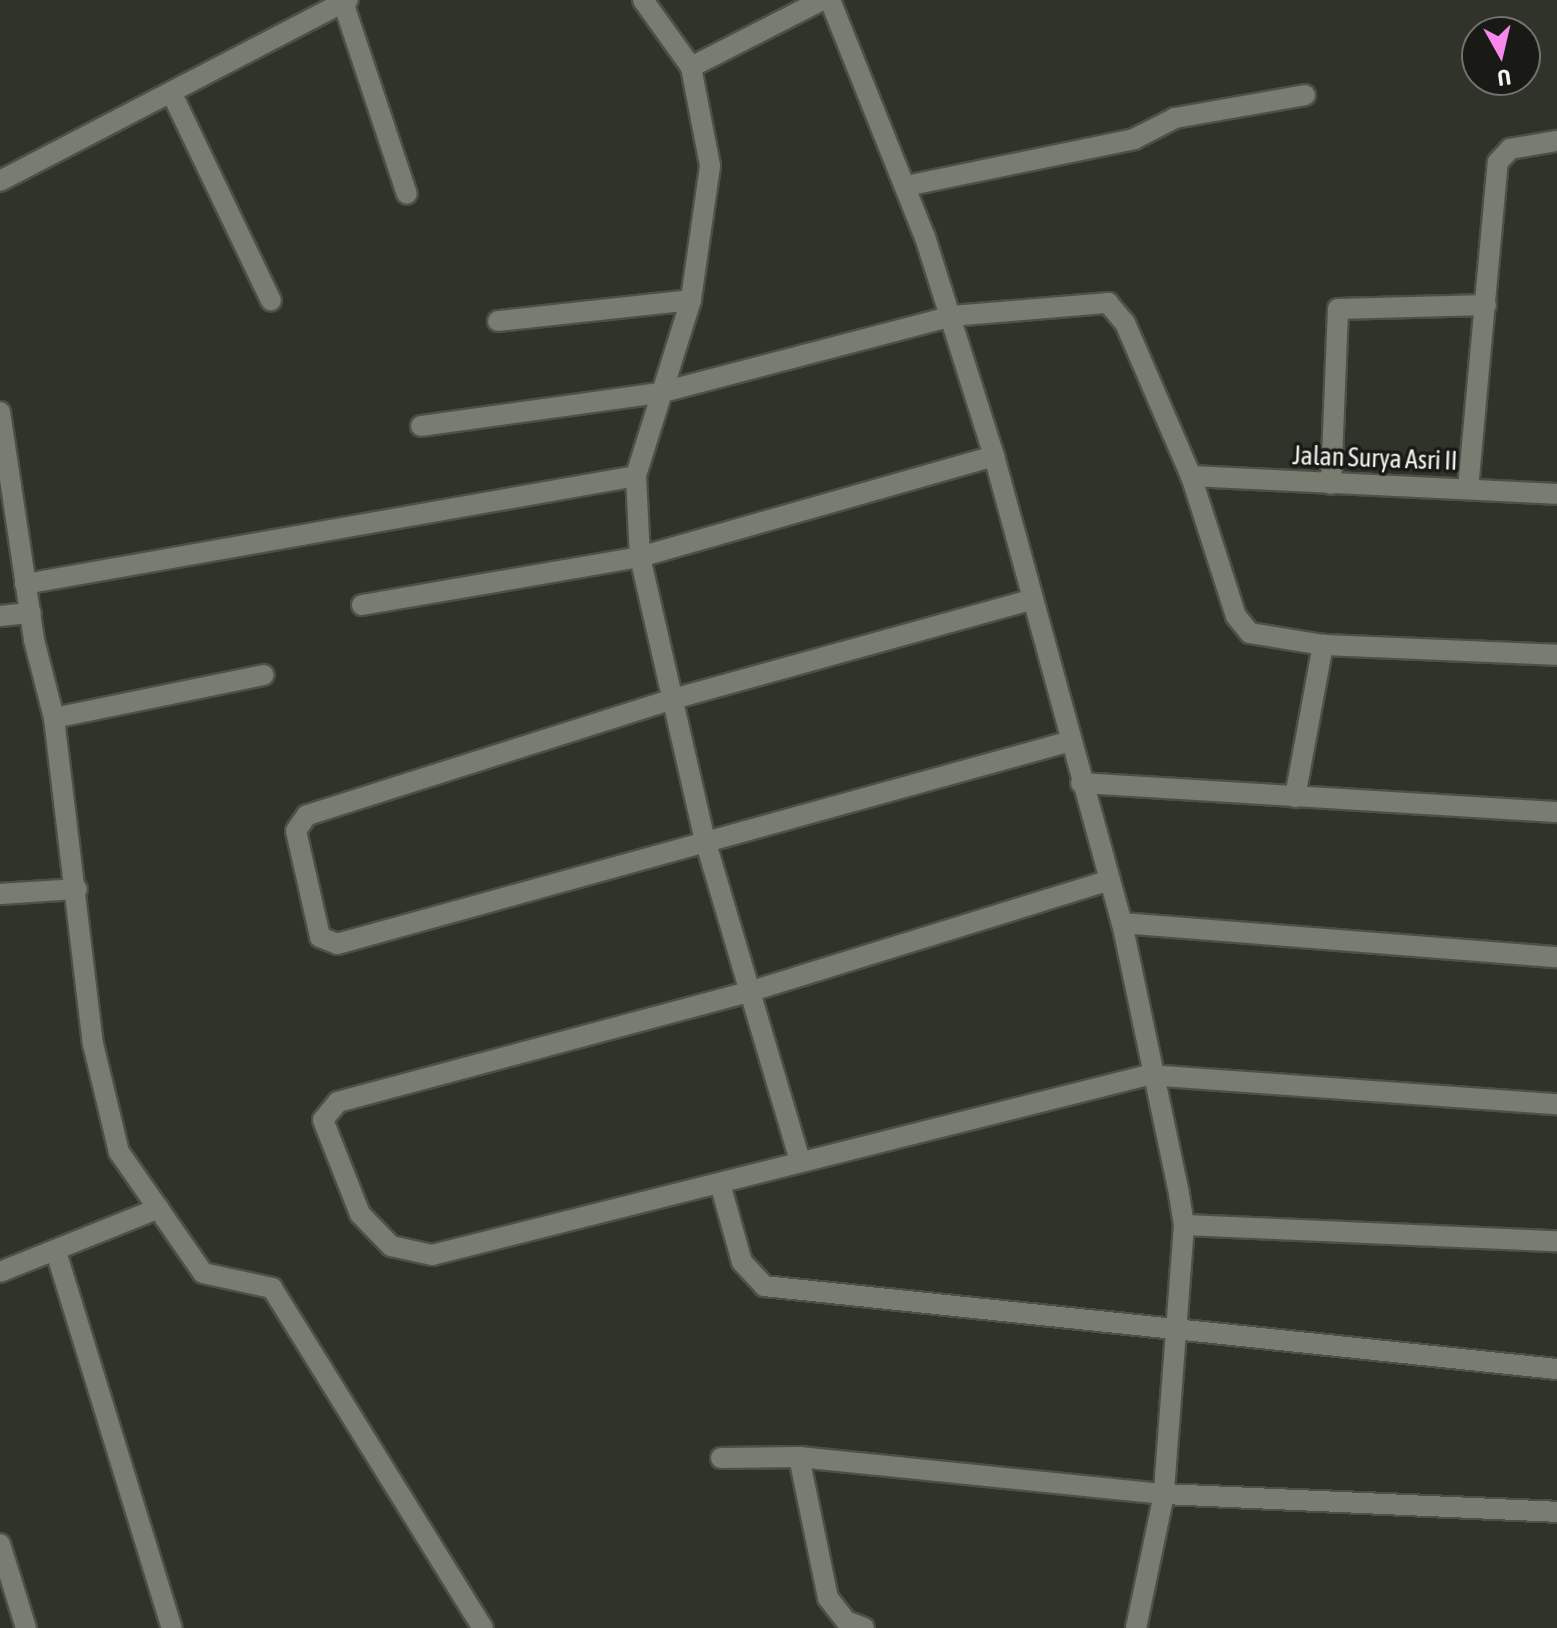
<!DOCTYPE html>
<style>
body{margin:0}
#map{position:relative;width:1557px;height:1628px;overflow:hidden;background:#30332a;font-family:"Asap Condensed",sans-serif}
div>[style]{position:absolute}
[style*='--x']{left:calc(var(--x)*1px);top:calc(var(--y)*1px);width:calc(var(--w)*1px);rotate:calc(var(--a)*1deg)}
.roads{filter:drop-shadow(2px 0 #4d5048) drop-shadow(-2px 0 #4d5048) drop-shadow(0 2px #4d5048) drop-shadow(0 -2px #4d5048)}
.minor>*{height:20px;margin:-10px;padding:0 10px;transform-origin:10px;border-radius:10px;background:#787c71}
span{translate:-50% -50%;white-space:nowrap;text-align:center;line-height:1.15;-webkit-text-stroke:7px #191a16;paint-order:stroke}
.street-label{font-size:26px;color:#f4f6f0}
.north{position:absolute;left:1461px;top:16px;width:80px;height:80px;box-sizing:border-box;background:#191a16;border:2px solid #71726d;border-radius:50%;rotate:172deg;font-size:22px;font-weight:700;line-height:32px;text-align:center;color:#f4f6f0}
.north::after{content:'';display:block;margin:auto;width:28px;height:36px;background:#f888eb;clip-path:polygon(50% 0,100% 100%,50% 72%,0 100%)}
</style>
<div id="map">
<div class="roads">
<div class="minor">
<div style="--x:643;--y:0;--w:82;--a:54.4"></div>
<div style="--x:691;--y:67;--w:101;--a:79.1"></div>
<div style="--x:710;--y:166;--w:135;--a:98.1"></div>
<div style="--x:691;--y:300;--w:184;--a:107.4"></div>
<div style="--x:636;--y:476;--w:81;--a:87.2"></div>
<div style="--x:640;--y:557;--w:290;--a:77.1"></div>
<div style="--x:705;--y:840;--w:335;--a:73.5"></div>
<div style="--x:830;--y:0;--w:255;--a:68.2"></div>
<div style="--x:925;--y:237;--w:230;--a:72.5"></div>
<div style="--x:994;--y:456;--w:484;--a:74.7"></div>
<div style="--x:1122;--y:923;--w:277;--a:78.1"></div>
<div style="--x:1179;--y:1194;--w:31;--a:81"></div>
<div style="--x:1184;--y:1225;--w:270;--a:94.3"></div>
<div style="--x:1164;--y:1494;--w:137;--a:101.8"></div>
<div style="--x:343;--y:2;--w:202;--a:71.6"></div>
<div style="--x:691;--y:67;--w:147;--a:-27.1"></div>
<div style="--x:172;--y:94;--w:229;--a:64.4"></div>
<div style="--x:0;--y:181;--w:392;--a:-27.5"></div>
<div style="--x:906;--y:186;--w:233;--a:-11.6"></div>
<div style="--x:1134;--y:139;--w:46;--a:-27.1"></div>
<div style="--x:1175;--y:118;--w:132;--a:-10"></div>
<div style="--x:498;--y:321;--w:194;--a:-6.2"></div>
<div style="--x:0;--y:412;--w:231;--a:81.5"></div>
<div style="--x:34;--y:640;--w:81;--a:75.6"></div>
<div style="--x:54;--y:718;--w:328;--a:83.2"></div>
<div style="--x:93;--y:1044;--w:111;--a:76.5"></div>
<div style="--x:119;--y:1152;--w:147;--a:55.2"></div>
<div style="--x:203;--y:1273;--w:71;--a:12.3"></div>
<div style="--x:272;--y:1288;--w:400;--a:58.2"></div>
<div style="--x:421;--y:426;--w:240;--a:-7.9"></div>
<div style="--x:659;--y:393;--w:303;--a:-14.7"></div>
<div style="--x:952;--y:316;--w:157;--a:-4.8"></div>
<div style="--x:1108;--y:303;--w:26;--a:50"></div>
<div style="--x:1125;--y:323;--w:167;--a:66.7"></div>
<div style="--x:1191;--y:476;--w:147;--a:72.2"></div>
<div style="--x:1236;--y:616;--w:22;--a:51"></div>
<div style="--x:1250;--y:633;--w:74;--a:9.3"></div>
<div style="--x:1191;--y:476;--w:366;--a:2.8"></div>
<div style="--x:1331;--y:484;--w:175;--a:-87.7"></div>
<div style="--x:1338;--y:309;--w:148;--a:-1.5"></div>
<div style="--x:1468;--y:489;--w:328;--a:-84.8"></div>
<div style="--x:1498;--y:162;--w:18;--a:-47"></div>
<div style="--x:1510;--y:149;--w:48;--a:-9.7"></div>
<div style="--x:25;--y:584;--w:620;--a:-10.02"></div>
<div style="--x:1030;--y:600;--w:374;--a:164.5"></div>
<div style="--x:670;--y:700;--w:381;--a:162.4"></div>
<div style="--x:307;--y:815;--w:19;--a:125"></div>
<div style="--x:296;--y:831;--w:109;--a:77.2"></div>
<div style="--x:320;--y:937;--w:18;--a:22"></div>
<div style="--x:337;--y:944;--w:762;--a:-15.46"></div>
<div style="--x:362;--y:605;--w:282;--a:-9.8"></div>
<div style="--x:640;--y:557;--w:368;--a:-15.9"></div>
<div style="--x:0;--y:616;--w:31;--a:-6"></div>
<div style="--x:54;--y:718;--w:214;--a:-11.6"></div>
<div style="--x:1081;--y:783;--w:477;--a:3.5"></div>
<div style="--x:1295;--y:797;--w:155;--a:-79.6"></div>
<div style="--x:1323;--y:645;--w:234;--a:2.4"></div>
<div style="--x:1107;--y:881;--w:372;--a:162.8"></div>
<div style="--x:752;--y:991;--w:429;--a:165"></div>
<div style="--x:338;--y:1102;--w:23;--a:130"></div>
<div style="--x:323;--y:1120;--w:101;--a:68.5"></div>
<div style="--x:360;--y:1214;--w:45;--a:45.9"></div>
<div style="--x:391;--y:1246;--w:42;--a:12.4"></div>
<div style="--x:432;--y:1255;--w:738;--a:-14.11"></div>
<div style="--x:1148;--y:1075;--w:410;--a:4.1"></div>
<div style="--x:0;--y:894;--w:77;--a:-3.7"></div>
<div style="--x:1122;--y:923;--w:436;--a:4.5"></div>
<div style="--x:721;--y:1187;--w:78;--a:74.4"></div>
<div style="--x:742;--y:1262;--w:33;--a:47"></div>
<div style="--x:764;--y:1286;--w:797;--a:5.98"></div>
<div style="--x:1184;--y:1225;--w:373;--a:2.5"></div>
<div style="--x:57;--y:1255;--w:390;--a:72.9"></div>
<div style="--x:0;--y:1272;--w:171;--a:-21.9"></div>
<div style="--x:799;--y:1457;--w:144;--a:78.4"></div>
<div style="--x:828;--y:1598;--w:29;--a:52"></div>
<div style="--x:846;--y:1621;--w:19;--a:21"></div>
<div style="--x:721;--y:1458;--w:78;--a:-0.7"></div>
<div style="--x:799;--y:1457;--w:367;--a:5.8"></div>
<div style="--x:1164;--y:1494;--w:393;--a:2.6"></div>
<div style="--x:0;--y:1544;--w:88;--a:72.8"></div>
</div>
</div>
<div class="street-label">
<span style="left:1375px;top:459px;rotate:2deg">Jalan Surya Asri II</span>
</div>
<div class="north">U</div>
</div>
